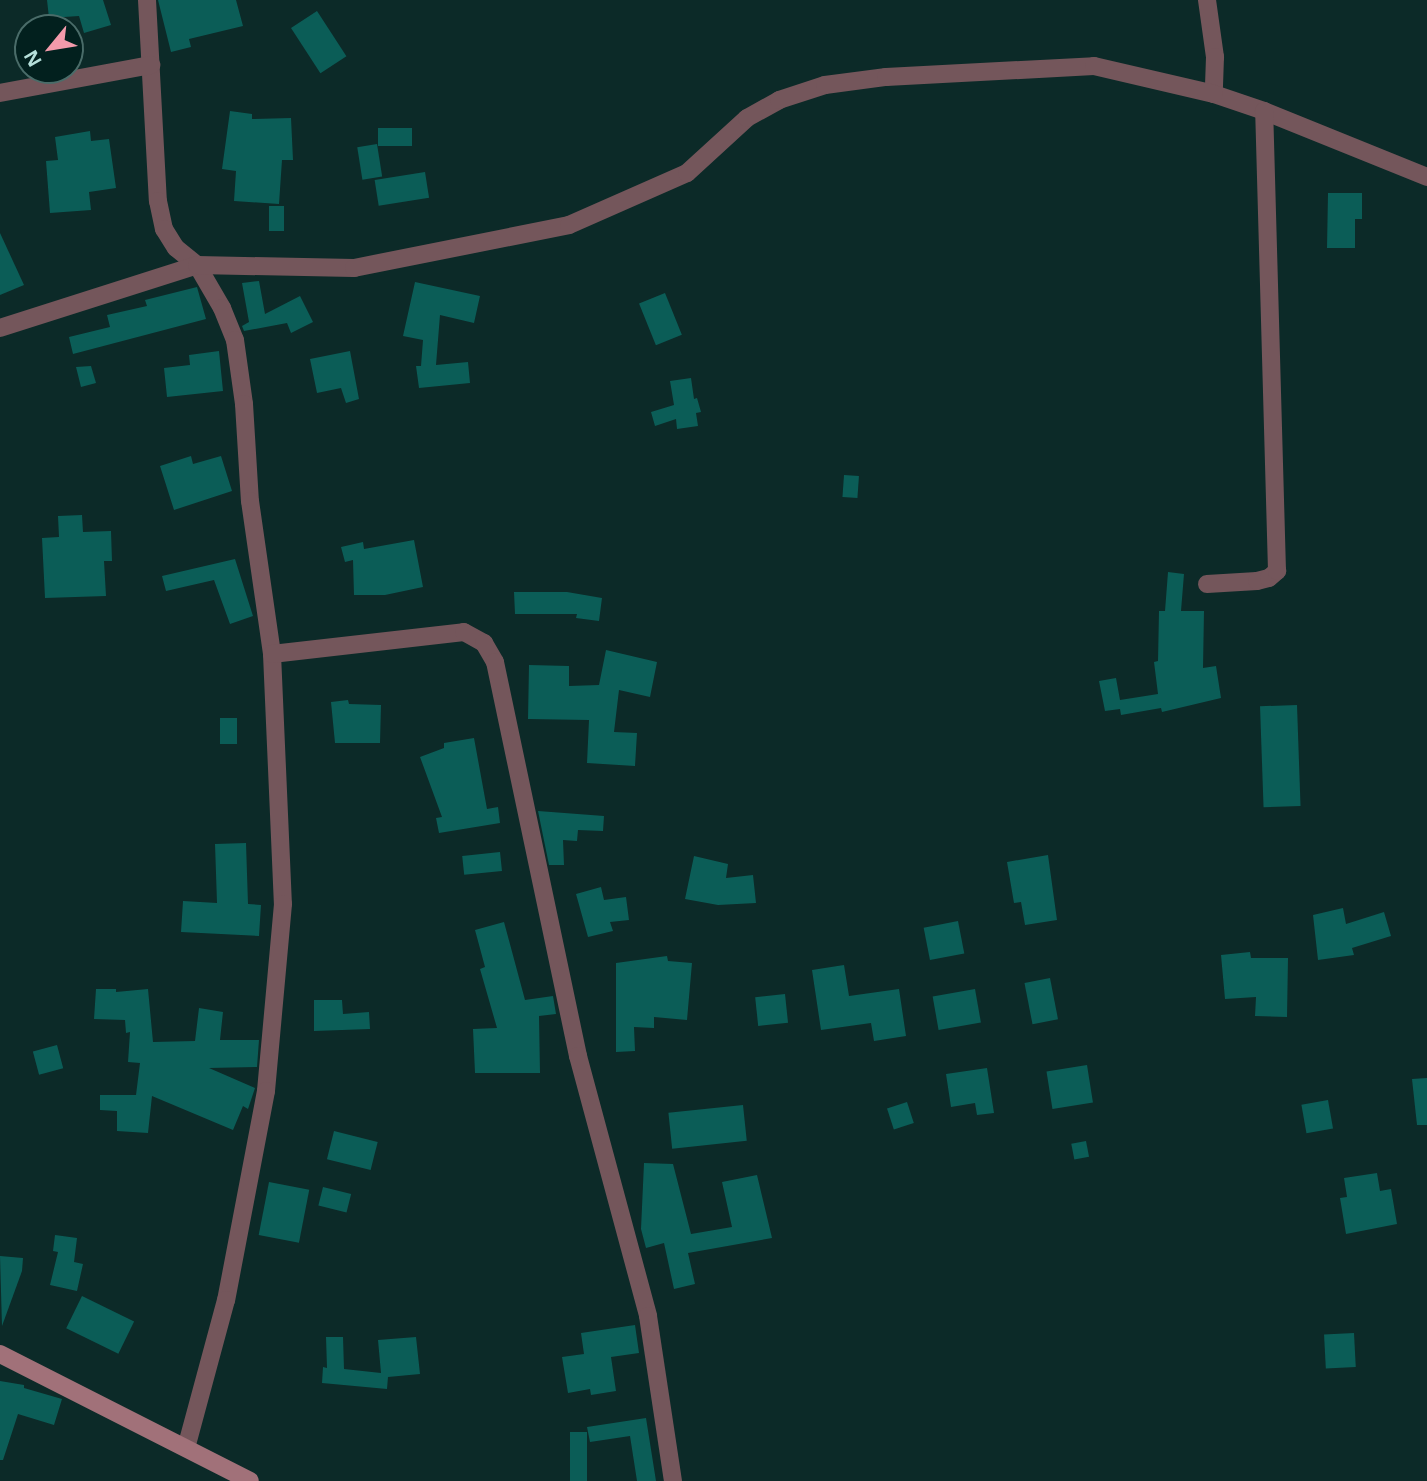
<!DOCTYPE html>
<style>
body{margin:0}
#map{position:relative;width:1427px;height:1481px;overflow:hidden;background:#0c2a28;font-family:"Open Sans",sans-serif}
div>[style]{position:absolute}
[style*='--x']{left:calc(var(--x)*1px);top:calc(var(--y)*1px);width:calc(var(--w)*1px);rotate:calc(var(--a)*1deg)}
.building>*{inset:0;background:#0b5d57;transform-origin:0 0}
.street>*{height:18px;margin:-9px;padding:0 9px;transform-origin:9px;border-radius:9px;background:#74565b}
.secondary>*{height:18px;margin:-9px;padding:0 9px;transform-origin:9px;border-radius:9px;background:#a17179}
span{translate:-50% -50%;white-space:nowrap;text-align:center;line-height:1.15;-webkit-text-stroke:7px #02201e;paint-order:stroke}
.north{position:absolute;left:14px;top:14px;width:70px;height:70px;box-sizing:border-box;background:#02201e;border:2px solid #4a6c69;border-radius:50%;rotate:240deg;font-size:19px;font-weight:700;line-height:28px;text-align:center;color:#b5dfda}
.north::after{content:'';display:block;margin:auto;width:24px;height:32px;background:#f39aab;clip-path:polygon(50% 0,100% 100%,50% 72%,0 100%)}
</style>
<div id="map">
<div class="building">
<div style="clip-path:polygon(47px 0,103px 0,111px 25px,84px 33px,79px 16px,49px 18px)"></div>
<div style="clip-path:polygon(158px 0,236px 0,243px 26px,189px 39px,191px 47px,171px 52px)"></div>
<div style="left:317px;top:11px;width:54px;height:31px;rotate:57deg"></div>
<div style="clip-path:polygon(230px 111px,252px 114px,252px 119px,291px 118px,293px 160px,282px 160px,279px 204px,234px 201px,236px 171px,222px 169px)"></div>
<div style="left:412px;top:128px;width:18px;height:34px;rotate:90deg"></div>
<div style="clip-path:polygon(90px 131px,91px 141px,109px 139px,116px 188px,89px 192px,91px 210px,50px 213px,46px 161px,58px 160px,55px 137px)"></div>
<div style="left:377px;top:144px;width:33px;height:20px;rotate:81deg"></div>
<div style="left:425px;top:172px;width:26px;height:51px;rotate:81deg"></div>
<div style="clip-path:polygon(1328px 193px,1362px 193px,1362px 219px,1355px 219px,1355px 248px,1327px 248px)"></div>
<div style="left:269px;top:206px;width:15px;height:25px"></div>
<div style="clip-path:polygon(0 233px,24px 285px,0 295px)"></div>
<div style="clip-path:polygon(259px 281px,265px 314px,300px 296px,313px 322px,291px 333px,287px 323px,244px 331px,242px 326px,249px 322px,242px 283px)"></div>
<div style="clip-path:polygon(415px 282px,480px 296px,474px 323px,440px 315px,436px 365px,468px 362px,470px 383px,419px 388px,416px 366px,421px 366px,423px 340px,403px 336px)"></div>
<div style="clip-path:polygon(197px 287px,206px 319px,73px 354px,69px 337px,110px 327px,107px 315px,147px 306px,145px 300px)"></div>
<div style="left:665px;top:293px;width:45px;height:28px;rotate:68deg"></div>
<div style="clip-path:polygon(219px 351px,223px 391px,167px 397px,164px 368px,190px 365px,189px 355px)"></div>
<div style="clip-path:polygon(350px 351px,359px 399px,346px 403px,341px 388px,317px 393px,310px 359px)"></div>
<div style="clip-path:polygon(91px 366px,96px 383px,81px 387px,76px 367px)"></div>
<div style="clip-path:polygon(691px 378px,694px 399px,697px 398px,701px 412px,696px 413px,698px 426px,677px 429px,676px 419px,655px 426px,651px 412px,674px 405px,670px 381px)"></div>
<div style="clip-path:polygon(191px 456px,193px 464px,221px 456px,232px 491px,174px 510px,160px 466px)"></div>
<div style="left:844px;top:475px;width:15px;height:22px;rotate:4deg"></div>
<div style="clip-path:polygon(82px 515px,83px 532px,111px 531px,112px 561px,104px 561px,106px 596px,45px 598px,42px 538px,59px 537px,58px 516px)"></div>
<div style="clip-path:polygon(414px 540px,423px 587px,385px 595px,354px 595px,353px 560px,345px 562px,341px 547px,363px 542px,364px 549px)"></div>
<div style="clip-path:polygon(235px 559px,253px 616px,230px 624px,214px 580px,166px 591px,162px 576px)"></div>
<div style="clip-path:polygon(1168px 572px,1184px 574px,1181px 611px,1204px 611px,1203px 668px,1216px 666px,1221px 698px,1162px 712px,1161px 708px,1121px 715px,1120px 709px,1105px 711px,1099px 681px,1116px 678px,1120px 700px,1158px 694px,1154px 662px,1158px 661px,1159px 611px,1165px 611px)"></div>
<div style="clip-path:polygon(514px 592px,567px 592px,602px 598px,599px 621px,576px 618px,577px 614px,515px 614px)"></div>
<div style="clip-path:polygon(606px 650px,657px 662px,650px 697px,619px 690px,614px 732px,637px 733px,635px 766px,587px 763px,589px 720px,528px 719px,529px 665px,569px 666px,569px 686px,599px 685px)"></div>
<div style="clip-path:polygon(348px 700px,349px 704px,381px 705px,380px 743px,335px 743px,331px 702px)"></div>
<div style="left:1297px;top:705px;width:101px;height:37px;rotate:88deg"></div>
<div style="left:220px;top:718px;width:17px;height:26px"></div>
<div style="clip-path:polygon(474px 738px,487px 809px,498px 807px,500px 823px,439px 833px,436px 818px,442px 817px,420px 757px,444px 748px,444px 743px)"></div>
<div style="clip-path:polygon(538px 811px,604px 816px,603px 831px,578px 830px,577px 841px,563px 840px,564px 865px,549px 865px)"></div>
<div style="clip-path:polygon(246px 843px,248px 904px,261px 905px,259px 936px,181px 932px,183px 901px,217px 903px,215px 844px)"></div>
<div style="left:500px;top:852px;width:19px;height:38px;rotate:84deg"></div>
<div style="clip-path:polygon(1048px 855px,1057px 920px,1025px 925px,1021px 902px,1014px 903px,1007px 862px)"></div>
<div style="clip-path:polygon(694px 856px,728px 864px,726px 878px,753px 875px,756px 903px,718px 905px,685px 899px)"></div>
<div style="clip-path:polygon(601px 887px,604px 900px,626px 897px,629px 920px,610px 922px,613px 931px,588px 937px,576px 894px)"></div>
<div style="clip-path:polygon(1343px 908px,1346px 924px,1384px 912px,1391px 936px,1352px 948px,1354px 955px,1318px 960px,1313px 915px)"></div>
<div style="left:958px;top:921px;width:33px;height:35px;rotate:79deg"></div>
<div style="clip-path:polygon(504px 922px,525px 1000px,553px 996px,556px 1014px,539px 1016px,540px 1073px,475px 1073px,473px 1029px,497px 1028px,480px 969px,485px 967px,475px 930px)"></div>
<div style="clip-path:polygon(1250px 952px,1251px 958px,1288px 958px,1287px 1017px,1255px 1016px,1256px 997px,1225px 999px,1221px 955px)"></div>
<div style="clip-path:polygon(667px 956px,668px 961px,692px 963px,687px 1020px,654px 1017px,654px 1028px,634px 1027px,635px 1051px,616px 1052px,616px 963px)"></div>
<div style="clip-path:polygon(844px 965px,849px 996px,899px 989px,906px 1036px,874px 1041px,871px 1023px,821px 1030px,812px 970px)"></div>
<div style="left:1050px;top:978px;width:42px;height:26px;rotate:79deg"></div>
<div style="clip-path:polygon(96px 989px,116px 989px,116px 992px,148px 989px,153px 1042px,195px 1041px,199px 1008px,223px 1012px,220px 1040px,259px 1040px,257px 1067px,209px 1068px,255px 1088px,248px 1109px,243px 1106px,233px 1130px,152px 1096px,148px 1133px,117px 1131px,117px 1111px,100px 1110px,100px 1095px,136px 1095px,140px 1063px,128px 1062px,130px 1032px,126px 1033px,125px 1020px,94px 1019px)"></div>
<div style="left:975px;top:989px;width:34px;height:43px;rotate:80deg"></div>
<div style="left:785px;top:994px;width:29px;height:30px;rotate:84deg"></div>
<div style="clip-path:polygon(314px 1000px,342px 1000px,343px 1014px,369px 1012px,370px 1029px,314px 1031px)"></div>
<div style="left:57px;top:1045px;width:24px;height:25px;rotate:75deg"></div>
<div style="left:1087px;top:1065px;width:38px;height:41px;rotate:81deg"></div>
<div style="clip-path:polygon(987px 1068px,994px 1113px,977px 1115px,975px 1103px,951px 1107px,946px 1074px)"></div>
<div style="clip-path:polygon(1427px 1078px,1427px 1125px,1417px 1125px,1412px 1079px)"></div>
<div style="left:1328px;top:1100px;width:29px;height:27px;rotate:80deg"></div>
<div style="left:907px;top:1102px;width:22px;height:21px;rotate:72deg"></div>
<div style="left:743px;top:1105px;width:36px;height:75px;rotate:84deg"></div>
<div style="left:334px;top:1131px;width:45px;height:29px;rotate:14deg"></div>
<div style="left:1086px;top:1141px;width:16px;height:15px;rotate:79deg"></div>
<div style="clip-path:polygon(644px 1163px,673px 1164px,691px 1234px,732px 1227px,722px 1182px,757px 1175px,772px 1238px,688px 1253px,695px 1284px,674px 1289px,664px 1243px,646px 1248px,641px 1229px)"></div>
<div style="clip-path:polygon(1377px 1173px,1380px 1191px,1391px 1189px,1397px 1224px,1346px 1234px,1340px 1198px,1347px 1197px,1344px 1178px)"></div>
<div style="left:269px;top:1182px;width:41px;height:54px;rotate:11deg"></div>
<div style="left:323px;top:1187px;width:29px;height:19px;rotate:14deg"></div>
<div style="clip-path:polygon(55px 1235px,77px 1238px,74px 1262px,83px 1264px,77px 1291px,50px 1285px,58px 1252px,53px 1251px)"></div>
<div style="clip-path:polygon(0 1256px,23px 1258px,22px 1271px,2px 1326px)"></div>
<div style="left:82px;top:1296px;width:58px;height:36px;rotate:26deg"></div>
<div style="clip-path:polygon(635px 1325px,639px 1353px,611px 1357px,616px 1391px,591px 1395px,590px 1389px,568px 1393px,562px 1357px,584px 1354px,581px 1333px)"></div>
<div style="left:1354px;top:1333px;width:34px;height:30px;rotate:87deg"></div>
<div style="clip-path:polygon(326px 1337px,343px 1337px,344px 1369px,381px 1373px,378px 1340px,416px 1337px,420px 1374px,388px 1377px,387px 1389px,322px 1383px,323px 1367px,327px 1368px)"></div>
<div style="clip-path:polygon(0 1381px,24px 1385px,24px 1388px,62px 1399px,54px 1425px,18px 1414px,3px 1460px,0 1460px)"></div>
<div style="clip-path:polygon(646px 1418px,656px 1481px,637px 1481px,630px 1436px,590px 1442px,587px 1427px)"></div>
<div style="left:570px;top:1432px;width:17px;height:49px"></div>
</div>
<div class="street">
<div style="--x:147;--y:0;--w:201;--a:86.9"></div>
<div style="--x:158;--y:201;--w:29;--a:78"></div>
<div style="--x:164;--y:229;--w:22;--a:58"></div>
<div style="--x:176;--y:248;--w:27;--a:39"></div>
<div style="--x:197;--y:265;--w:50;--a:59.8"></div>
<div style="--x:222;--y:308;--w:35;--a:68"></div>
<div style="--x:235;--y:340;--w:65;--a:82"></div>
<div style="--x:244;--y:404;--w:97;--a:86.5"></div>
<div style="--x:250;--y:501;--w:155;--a:81.8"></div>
<div style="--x:272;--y:654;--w:250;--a:87.5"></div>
<div style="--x:283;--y:904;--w:188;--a:95.2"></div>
<div style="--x:266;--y:1091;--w:213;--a:100.8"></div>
<div style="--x:226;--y:1300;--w:153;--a:105.1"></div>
<div style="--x:1207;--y:0;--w:58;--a:82"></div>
<div style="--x:1215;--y:57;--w:37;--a:92"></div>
<div style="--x:1214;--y:94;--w:53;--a:18.8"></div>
<div style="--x:1264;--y:111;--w:176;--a:22"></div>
<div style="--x:0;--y:93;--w:154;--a:-10.5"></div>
<div style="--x:0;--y:328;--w:207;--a:-17.7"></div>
<div style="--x:197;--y:265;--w:157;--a:1.1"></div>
<div style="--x:354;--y:268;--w:219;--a:-11.3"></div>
<div style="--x:569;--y:225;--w:129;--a:-23.8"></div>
<div style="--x:687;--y:173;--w:81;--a:-42.5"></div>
<div style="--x:747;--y:118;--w:37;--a:-29"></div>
<div style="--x:779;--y:100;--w:48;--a:-18.1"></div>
<div style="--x:825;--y:85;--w:62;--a:-7.5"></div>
<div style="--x:886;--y:77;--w:208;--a:-3"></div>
<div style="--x:1094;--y:66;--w:123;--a:13.1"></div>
<div style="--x:1207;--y:584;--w:50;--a:-3.4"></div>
<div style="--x:1257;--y:581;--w:12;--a:-14"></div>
<div style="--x:1269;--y:578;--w:11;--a:-41"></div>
<div style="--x:1277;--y:571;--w:460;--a:-91.6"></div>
<div style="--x:272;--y:654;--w:193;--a:-6.5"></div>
<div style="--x:464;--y:632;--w:23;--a:29"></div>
<div style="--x:484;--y:643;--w:22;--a:60"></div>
<div style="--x:495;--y:662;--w:403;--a:78.1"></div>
<div style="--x:578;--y:1056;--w:269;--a:74.9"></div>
<div style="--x:648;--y:1316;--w:167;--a:81.4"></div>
</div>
<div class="secondary">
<div style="--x:0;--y:1354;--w:280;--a:26.9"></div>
</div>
<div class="north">N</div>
</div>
